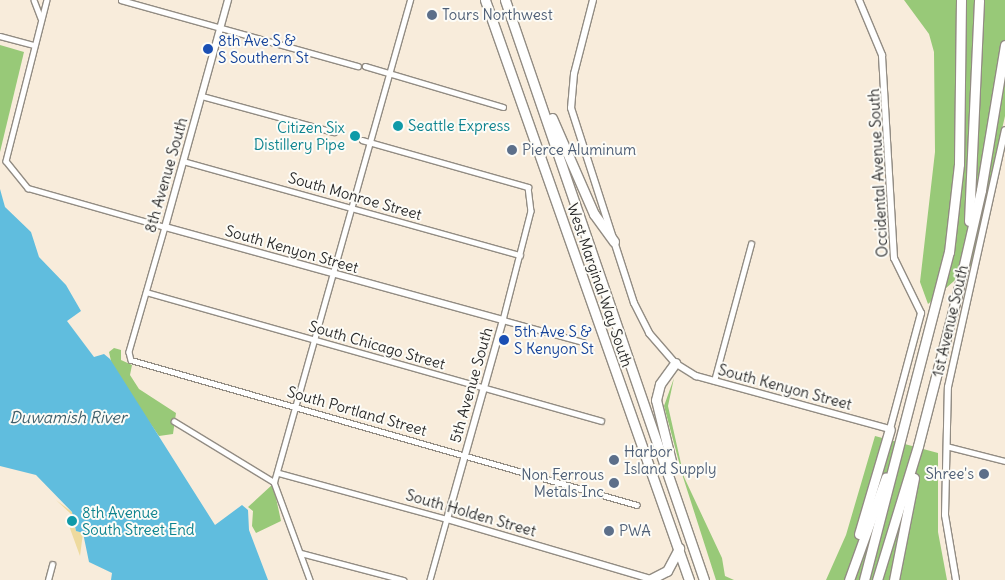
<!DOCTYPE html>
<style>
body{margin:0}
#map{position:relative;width:1005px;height:580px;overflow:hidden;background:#f8ecdb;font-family:Delius,sans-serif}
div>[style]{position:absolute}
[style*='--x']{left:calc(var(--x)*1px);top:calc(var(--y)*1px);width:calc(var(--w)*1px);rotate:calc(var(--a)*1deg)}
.green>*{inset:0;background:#98c978}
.sand>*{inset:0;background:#eeda9e}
.water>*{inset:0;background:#60bdde}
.roads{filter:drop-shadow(1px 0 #928c83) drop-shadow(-1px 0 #928c83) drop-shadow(0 1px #928c83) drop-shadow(0 -1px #928c83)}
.street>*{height:4.5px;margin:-2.25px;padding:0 2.25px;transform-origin:2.25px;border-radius:2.25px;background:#fff}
.secondary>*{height:6px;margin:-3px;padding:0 3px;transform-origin:3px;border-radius:3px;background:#fff}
.highway>*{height:9px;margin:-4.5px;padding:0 4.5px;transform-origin:4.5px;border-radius:4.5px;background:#fff}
.dots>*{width:14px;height:14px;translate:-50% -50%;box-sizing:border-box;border:2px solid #fdfcf7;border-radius:50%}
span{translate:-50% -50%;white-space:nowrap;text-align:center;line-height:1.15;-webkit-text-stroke:4px #fdfcf7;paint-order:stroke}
.service-label{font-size:15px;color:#4e5e75}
.left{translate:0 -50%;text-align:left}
.right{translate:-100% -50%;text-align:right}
.transit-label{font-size:15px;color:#164399}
.culture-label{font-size:15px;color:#0d838f}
.street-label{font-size:15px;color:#2b2b2b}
.water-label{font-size:16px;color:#3e5e6a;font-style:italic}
</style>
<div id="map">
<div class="green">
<div style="clip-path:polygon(904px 0,1005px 0,1005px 116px,971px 266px,928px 304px,920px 282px,935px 152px,934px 52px,929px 34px)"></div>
<div style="clip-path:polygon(0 45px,24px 52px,0 152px)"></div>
<div style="clip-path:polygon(114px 348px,121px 350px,121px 360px,132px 365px,130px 375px,139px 389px,176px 413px,173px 434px,159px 436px,113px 370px,109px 352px)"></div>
<div style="clip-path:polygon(674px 378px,668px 406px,684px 477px,722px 558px,725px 576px,734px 580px,716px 580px,683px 477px,664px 406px)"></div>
<div style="clip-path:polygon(875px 436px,938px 453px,938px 532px,947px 580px,826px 580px,846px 535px)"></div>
<div style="clip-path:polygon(273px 484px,281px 521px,256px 533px,252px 526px,253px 511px,248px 507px)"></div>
</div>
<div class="sand">
<div style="clip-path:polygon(56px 500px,72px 512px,76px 531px,83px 533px,80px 556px,68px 523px,71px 514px)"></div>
</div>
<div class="water">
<div style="clip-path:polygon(0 189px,5px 207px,31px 232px,39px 257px,66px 285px,81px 311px,67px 321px,94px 357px,104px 354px,110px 359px,215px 525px,242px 505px,248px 510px,249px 530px,268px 580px,111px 580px,112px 573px,89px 562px,83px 533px,76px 531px,72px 512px,36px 475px,0 466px)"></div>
</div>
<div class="roads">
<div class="street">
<div style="--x:34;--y:0;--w:19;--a:69"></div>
<div style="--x:47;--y:0;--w:166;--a:104.3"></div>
<div style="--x:6;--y:161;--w:35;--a:51"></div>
<div style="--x:28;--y:188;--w:142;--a:15.9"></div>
<div style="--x:165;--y:227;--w:130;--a:106.1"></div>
<div style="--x:129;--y:352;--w:8;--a:76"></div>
<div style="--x:131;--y:360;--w:526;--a:15.99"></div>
<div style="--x:121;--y:0;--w:246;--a:15.6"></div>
<div style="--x:0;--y:36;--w:35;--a:15"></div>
<div style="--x:365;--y:66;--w:144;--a:16.5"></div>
<div style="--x:202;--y:96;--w:137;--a:15.3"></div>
<div style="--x:362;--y:140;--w:173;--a:15.8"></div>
<div style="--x:528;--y:187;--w:24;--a:83"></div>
<div style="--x:531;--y:211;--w:113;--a:104.4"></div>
<div style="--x:503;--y:320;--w:83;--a:15.4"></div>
<div style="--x:183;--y:161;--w:350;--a:15.6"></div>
<div style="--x:146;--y:292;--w:473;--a:15.8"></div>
<div style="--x:714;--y:381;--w:142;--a:-74.9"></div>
<div style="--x:174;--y:421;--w:117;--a:31.4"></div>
<div style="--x:274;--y:482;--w:104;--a:69.8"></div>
<div style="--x:946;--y:446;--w:61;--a:14.3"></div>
<div style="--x:279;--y:473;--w:174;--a:15.3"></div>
<div style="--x:447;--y:519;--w:63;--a:105.6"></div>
<div style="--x:274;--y:482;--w:501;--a:-74.24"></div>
<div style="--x:301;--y:553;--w:106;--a:14.8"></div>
<div style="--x:48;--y:580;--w:16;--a:-75"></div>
</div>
<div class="secondary">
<div style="--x:228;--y:0;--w:236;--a:105.5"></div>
<div style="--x:165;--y:227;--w:351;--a:15.4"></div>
<div style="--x:503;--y:320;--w:207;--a:105.7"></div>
<div style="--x:447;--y:519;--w:216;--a:16.4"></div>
<div style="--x:593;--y:0;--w:76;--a:104.4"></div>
<div style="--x:574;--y:74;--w:34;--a:95"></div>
<div style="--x:571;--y:108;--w:205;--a:72.1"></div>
<div style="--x:634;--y:303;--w:34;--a:63"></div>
<div style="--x:649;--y:333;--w:40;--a:49"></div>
<div style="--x:675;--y:363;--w:25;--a:32"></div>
<div style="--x:696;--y:376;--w:201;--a:15.3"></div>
<div style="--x:890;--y:429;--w:120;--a:-75"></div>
<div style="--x:921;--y:313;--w:61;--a:-116.1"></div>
<div style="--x:894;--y:258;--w:203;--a:-93.4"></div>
<div style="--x:882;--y:55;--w:60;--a:-112.7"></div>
<div style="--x:956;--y:580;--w:66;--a:-99.6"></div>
<div style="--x:945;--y:515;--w:128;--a:-88.7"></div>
<div style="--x:948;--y:387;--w:263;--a:-77.5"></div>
</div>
<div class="highway">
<div style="--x:485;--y:0;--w:615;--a:70.62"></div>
<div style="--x:505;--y:0;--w:613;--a:71.06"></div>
<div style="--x:552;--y:118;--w:105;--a:66.4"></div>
<div style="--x:594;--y:214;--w:34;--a:54"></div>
<div style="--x:969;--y:221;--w:221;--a:-87.4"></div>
<div style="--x:673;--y:469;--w:71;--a:-103.8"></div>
<div style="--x:656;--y:400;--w:16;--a:-76"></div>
<div style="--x:660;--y:384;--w:26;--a:-54"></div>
<div style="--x:859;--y:534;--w:109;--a:-73.6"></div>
<div style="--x:651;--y:579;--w:18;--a:-27"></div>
<div style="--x:667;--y:571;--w:26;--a:-62"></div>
<div style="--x:849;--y:580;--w:109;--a:-70.2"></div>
<div style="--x:864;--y:580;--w:339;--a:-75.5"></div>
<div style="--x:949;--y:252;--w:89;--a:-83.5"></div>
<div style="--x:959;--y:164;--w:164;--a:-89.3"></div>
<div style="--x:877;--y:580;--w:140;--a:-73"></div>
<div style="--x:918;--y:446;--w:156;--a:-75.5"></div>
<div style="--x:957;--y:295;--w:108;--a:-77.1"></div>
<div style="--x:981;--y:190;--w:147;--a:-80.6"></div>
<div style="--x:894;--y:580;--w:104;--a:-78.9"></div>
</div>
</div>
<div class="dots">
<div style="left:432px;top:15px;background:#5c6f8a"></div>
<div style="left:208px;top:49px;background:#1a4fb4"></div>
<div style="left:398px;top:126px;background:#0f9aa8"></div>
<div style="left:355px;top:136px;background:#0f9aa8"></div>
<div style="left:512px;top:150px;background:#5c6f8a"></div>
<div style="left:504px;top:340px;background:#1a4fb4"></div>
<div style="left:614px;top:460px;background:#5c6f8a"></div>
<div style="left:984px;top:474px;background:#5c6f8a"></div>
<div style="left:614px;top:483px;background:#5c6f8a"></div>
<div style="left:72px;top:521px;background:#0f9aa8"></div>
<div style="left:609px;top:531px;background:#5c6f8a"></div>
</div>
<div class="service-label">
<span class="left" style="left:442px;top:15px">Tours Northwest</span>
<span class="left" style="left:522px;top:150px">Pierce Aluminum</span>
<span class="left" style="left:624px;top:460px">Harbor<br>Island Supply</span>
<span class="right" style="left:604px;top:483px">Non Ferrous<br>Metals Inc</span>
<span class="right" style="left:974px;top:474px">Shree's</span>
<span class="left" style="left:619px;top:531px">PWA</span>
</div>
<div class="transit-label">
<span class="left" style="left:218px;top:49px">8th Ave S &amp;<br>S Southern St</span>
<span class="left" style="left:514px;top:340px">5th Ave S &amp;<br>S Kenyon St</span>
</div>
<div class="culture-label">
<span class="left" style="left:408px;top:126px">Seattle Express</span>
<span class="right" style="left:345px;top:136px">Citizen Six<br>Distillery Pipe</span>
<span class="left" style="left:82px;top:521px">8th Avenue<br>South Street End</span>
</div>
<div class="street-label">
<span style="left:878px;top:173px;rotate:-93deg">Occidental Avenue South</span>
<span style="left:166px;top:175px;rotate:-74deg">8th Avenue South</span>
<span style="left:355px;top:196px;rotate:16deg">South Monroe Street</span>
<span style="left:292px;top:249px;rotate:16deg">South Kenyon Street</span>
<span style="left:600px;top:285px;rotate:71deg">West Marginal Way South</span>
<span style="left:950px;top:321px;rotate:-77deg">1st Avenue South</span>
<span style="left:377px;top:345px;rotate:16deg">South Chicago Street</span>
<span style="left:471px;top:385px;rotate:-74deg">5th Avenue South</span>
<span style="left:785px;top:387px;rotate:15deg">South Kenyon Street</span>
<span style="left:357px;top:411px;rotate:16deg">South Portland Street</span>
<span style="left:471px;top:513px;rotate:16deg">South Holden Street</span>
</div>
<div class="water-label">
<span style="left:68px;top:417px">Duwamish River</span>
</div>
</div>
